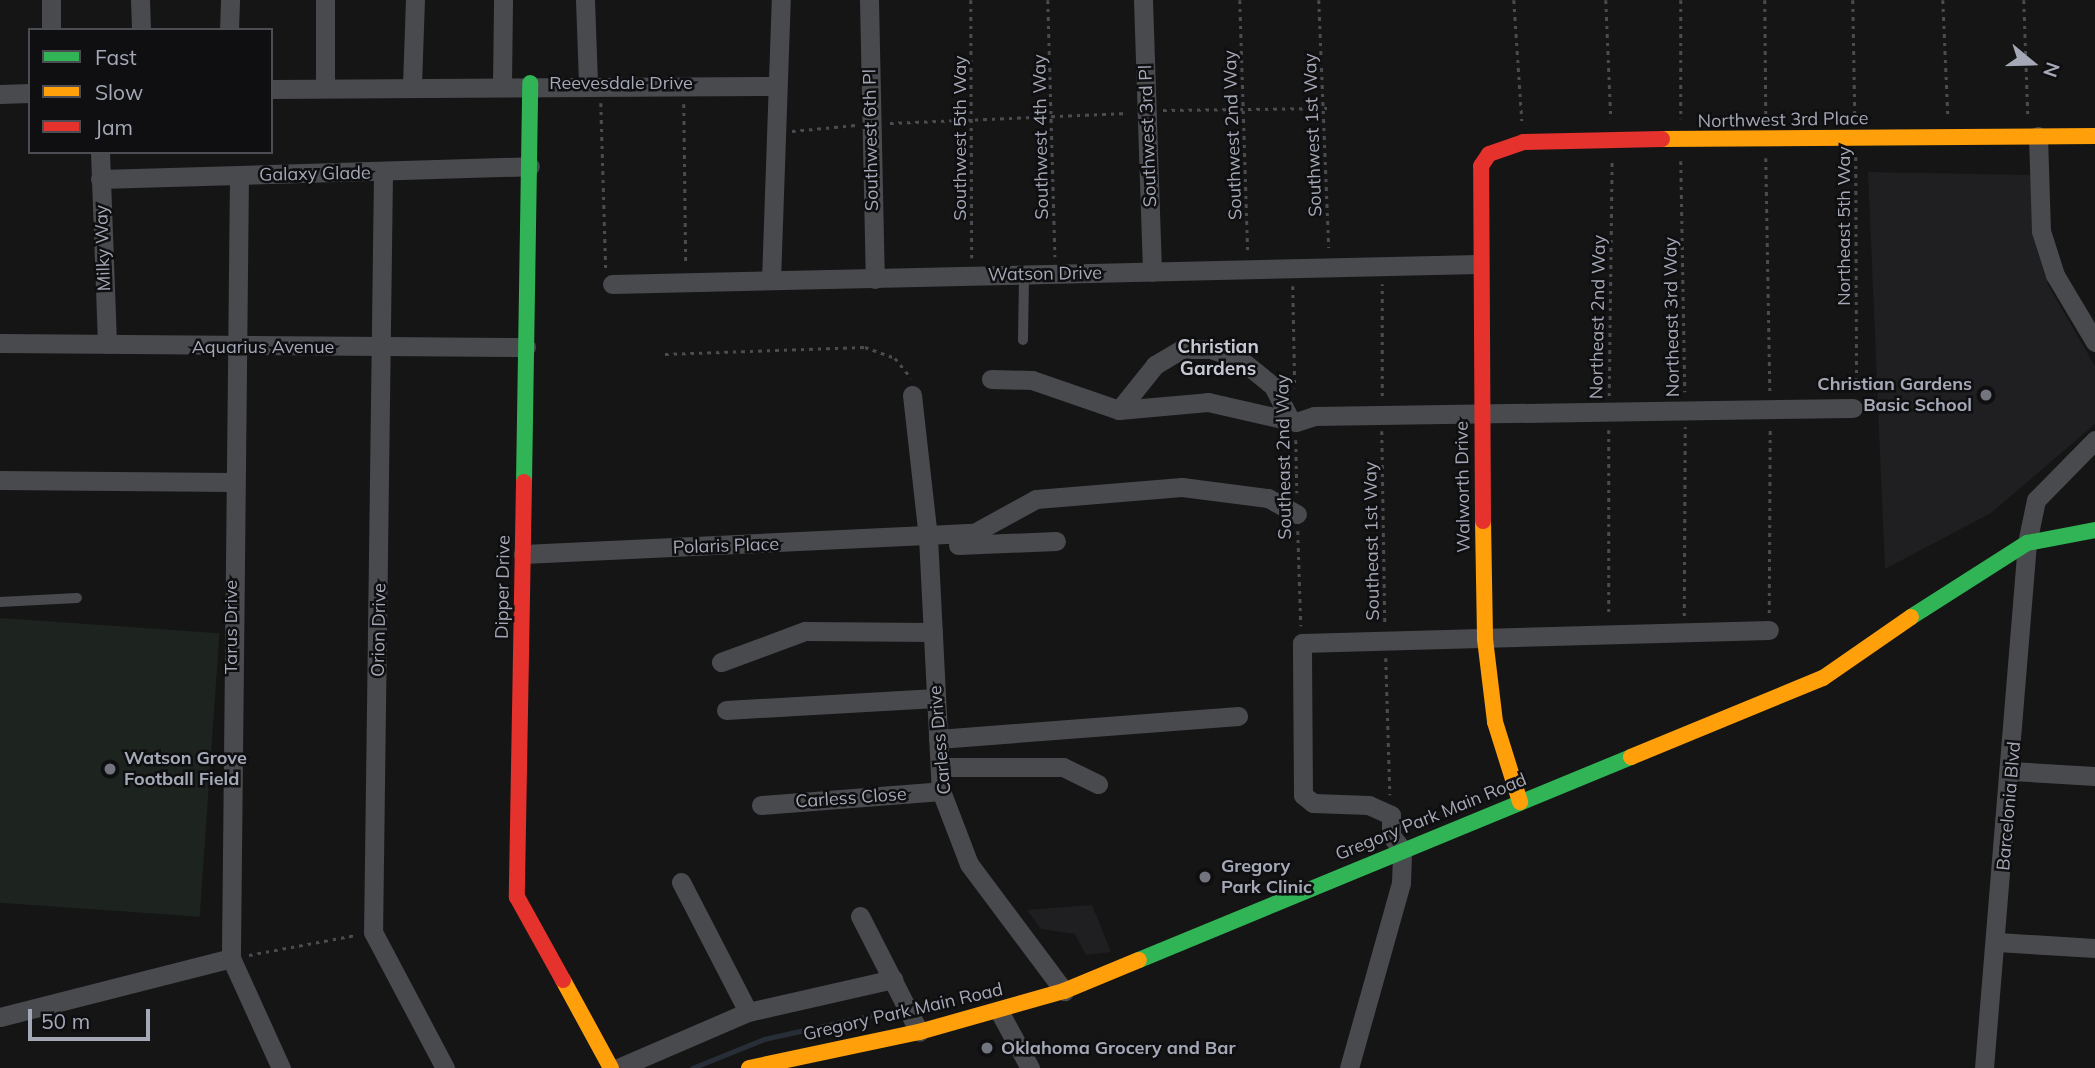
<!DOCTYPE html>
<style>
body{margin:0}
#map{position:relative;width:2095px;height:1068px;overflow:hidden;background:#151515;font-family:Mulish,sans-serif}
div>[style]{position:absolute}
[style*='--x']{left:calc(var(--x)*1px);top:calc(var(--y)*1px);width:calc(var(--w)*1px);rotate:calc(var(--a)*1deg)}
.built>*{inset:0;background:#1f1f21}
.green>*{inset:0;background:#1d241f;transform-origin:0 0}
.stream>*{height:5px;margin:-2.5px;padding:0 2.5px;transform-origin:2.5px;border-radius:2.5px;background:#282e37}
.path>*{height:2.5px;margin-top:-1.25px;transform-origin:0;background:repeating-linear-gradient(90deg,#4b4b50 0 3.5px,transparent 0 8.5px)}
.lane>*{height:10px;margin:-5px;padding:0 5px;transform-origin:5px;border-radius:5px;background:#494a4e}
.street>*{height:19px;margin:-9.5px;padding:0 9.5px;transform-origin:9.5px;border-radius:9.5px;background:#494a4e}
.fast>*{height:16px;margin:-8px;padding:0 8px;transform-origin:8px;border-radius:8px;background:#30b455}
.slow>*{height:16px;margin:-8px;padding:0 8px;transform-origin:8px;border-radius:8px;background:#ff9f0a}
.jam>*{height:16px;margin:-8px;padding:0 8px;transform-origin:8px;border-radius:8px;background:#e5322d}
.dots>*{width:19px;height:19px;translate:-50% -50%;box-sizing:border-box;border:4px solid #0f0f11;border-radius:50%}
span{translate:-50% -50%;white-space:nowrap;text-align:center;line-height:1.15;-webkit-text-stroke:5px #0f0f11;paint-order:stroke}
.street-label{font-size:18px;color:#a5a9b7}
.poi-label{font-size:18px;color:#a5a9b7;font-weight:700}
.right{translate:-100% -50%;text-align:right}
.left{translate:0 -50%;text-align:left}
.neighbourhood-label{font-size:19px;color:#c6c9d3;font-weight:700}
.legend{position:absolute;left:28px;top:28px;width:245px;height:126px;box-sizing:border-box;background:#0f0f11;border:2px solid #4b4d53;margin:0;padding:9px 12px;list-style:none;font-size:21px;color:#a5a9b7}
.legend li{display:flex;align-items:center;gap:14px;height:35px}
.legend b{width:35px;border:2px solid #4b4d53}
.north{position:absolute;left:1997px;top:28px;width:70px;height:70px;-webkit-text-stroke:5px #0f0f11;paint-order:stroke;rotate:109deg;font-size:19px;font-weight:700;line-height:28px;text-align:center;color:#a5a9b7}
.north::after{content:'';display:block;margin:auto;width:24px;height:32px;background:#a5a9b7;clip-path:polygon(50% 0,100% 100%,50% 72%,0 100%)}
.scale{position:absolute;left:28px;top:1009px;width:122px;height:32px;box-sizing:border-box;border:4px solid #a5a9b7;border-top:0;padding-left:9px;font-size:21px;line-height:24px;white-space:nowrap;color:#a5a9b7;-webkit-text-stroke:5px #0f0f11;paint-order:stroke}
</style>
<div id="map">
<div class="built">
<div style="clip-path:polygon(1868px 172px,2032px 175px,2048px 285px,2095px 366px,2095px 424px,1991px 513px,1885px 569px)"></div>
<div style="clip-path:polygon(1092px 905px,1111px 952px,1086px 955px,1075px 934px,1041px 929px,1027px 910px)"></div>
</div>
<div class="green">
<div style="left:0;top:618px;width:220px;height:284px;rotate:4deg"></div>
</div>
<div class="stream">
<div style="--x:692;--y:1068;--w:78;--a:-21.9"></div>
<div style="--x:764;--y:1039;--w:138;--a:-12.5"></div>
</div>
<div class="path">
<div style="--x:971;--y:0;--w:258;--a:89.8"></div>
<div style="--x:1048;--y:0;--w:257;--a:88.4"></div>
<div style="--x:1240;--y:0;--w:252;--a:88.2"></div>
<div style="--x:1319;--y:0;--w:248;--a:87.7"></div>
<div style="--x:1514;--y:0;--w:121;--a:86.2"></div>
<div style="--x:1606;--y:0;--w:119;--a:87.6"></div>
<div style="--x:1681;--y:0;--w:119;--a:90"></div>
<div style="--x:1765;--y:0;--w:116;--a:89.5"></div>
<div style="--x:1853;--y:0;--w:116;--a:89"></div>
<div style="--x:1943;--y:0;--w:116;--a:87.5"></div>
<div style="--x:2024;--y:0;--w:116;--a:88"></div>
<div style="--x:601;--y:103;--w:165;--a:88.3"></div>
<div style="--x:684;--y:104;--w:161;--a:89.3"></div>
<div style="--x:1163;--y:110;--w:164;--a:-0.7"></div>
<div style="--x:890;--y:123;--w:238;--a:-2.4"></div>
<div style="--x:792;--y:131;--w:64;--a:-5.4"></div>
<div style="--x:1856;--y:157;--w:235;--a:89.8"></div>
<div style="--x:1766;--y:158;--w:235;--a:89"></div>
<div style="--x:1681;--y:161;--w:231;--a:89"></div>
<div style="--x:1293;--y:286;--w:102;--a:88.9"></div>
<div style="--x:665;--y:354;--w:200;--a:-2"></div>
<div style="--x:865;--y:347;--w:32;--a:20"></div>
<div style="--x:895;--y:358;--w:26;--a:51"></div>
<div style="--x:1382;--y:396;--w:112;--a:-90"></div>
<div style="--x:1609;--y:396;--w:235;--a:-89.3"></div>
<div style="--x:1609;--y:430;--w:186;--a:90"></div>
<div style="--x:1382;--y:431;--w:193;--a:89.1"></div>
<div style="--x:1296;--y:440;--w:53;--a:88.9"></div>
<div style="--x:1298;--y:531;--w:95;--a:88.2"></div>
<div style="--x:1769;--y:613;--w:186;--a:-89.7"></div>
<div style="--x:1684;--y:616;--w:189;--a:-89.7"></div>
<div style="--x:1386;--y:658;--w:137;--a:88.3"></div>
<div style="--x:249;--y:955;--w:109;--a:-10.6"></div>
</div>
<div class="lane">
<div style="--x:1023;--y:340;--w:65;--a:-89.1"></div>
<div style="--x:0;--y:602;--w:77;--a:-3"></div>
</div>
<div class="street">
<div style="--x:140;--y:0;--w:30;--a:88"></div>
<div style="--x:585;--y:0;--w:83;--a:87.9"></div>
<div style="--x:869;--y:0;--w:279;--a:88.8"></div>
<div style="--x:1143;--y:0;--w:272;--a:88.1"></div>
<div style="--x:51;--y:30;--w:30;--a:-90"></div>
<div style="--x:229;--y:30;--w:30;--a:-88"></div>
<div style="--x:502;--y:84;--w:84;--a:-89.3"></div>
<div style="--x:412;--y:85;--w:85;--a:-88"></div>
<div style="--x:325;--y:88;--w:88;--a:-90"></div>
<div style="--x:271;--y:89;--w:504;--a:-0.34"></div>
<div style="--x:0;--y:94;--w:30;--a:-2"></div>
<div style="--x:2038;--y:136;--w:95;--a:88.2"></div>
<div style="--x:2041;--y:231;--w:46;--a:72.3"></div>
<div style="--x:2055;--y:275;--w:78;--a:59.2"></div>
<div style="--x:100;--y:152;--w:192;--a:87.9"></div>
<div style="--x:383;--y:173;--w:759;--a:90.75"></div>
<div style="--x:373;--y:932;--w:154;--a:62.1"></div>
<div style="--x:239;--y:175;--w:783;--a:90.59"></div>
<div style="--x:231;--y:958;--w:121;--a:65.6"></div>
<div style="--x:100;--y:179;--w:430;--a:-1.7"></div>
<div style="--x:771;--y:280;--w:280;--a:-88"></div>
<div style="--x:612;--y:284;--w:867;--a:-1.32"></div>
<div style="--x:0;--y:343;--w:526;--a:0.44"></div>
<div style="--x:991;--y:379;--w:41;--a:1.4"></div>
<div style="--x:1032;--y:380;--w:92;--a:19"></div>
<div style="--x:1119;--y:410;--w:89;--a:-5.1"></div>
<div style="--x:1208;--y:402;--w:90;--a:12.8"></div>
<div style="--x:1296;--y:422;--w:19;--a:-18"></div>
<div style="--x:1314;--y:416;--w:539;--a:-0.85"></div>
<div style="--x:912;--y:395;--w:143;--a:83.6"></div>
<div style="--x:928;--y:537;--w:254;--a:87.1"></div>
<div style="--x:941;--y:791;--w:78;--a:69"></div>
<div style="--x:969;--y:864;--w:159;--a:53.2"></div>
<div style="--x:1119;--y:410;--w:58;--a:-51.3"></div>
<div style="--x:1155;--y:365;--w:31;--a:-31"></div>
<div style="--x:1182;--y:349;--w:29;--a:0"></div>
<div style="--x:1211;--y:349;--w:32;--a:20"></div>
<div style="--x:1241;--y:360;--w:41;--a:39.1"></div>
<div style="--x:1273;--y:386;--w:38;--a:63"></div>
<div style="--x:0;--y:480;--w:231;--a:0.5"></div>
<div style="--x:958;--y:545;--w:98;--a:-2.3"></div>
<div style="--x:523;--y:554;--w:451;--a:-2.7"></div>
<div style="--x:974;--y:533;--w:71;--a:-28.7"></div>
<div style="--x:1036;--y:499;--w:146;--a:-4.7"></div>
<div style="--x:1182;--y:487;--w:87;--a:7.3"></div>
<div style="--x:1268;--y:498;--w:33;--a:29"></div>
<div style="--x:721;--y:662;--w:90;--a:-20.3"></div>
<div style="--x:805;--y:631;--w:128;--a:0.4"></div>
<div style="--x:726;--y:710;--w:210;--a:-3.3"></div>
<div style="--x:938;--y:739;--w:301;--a:-4.4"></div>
<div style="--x:940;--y:767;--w:123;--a:0"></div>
<div style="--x:1063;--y:767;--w:39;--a:26"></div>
<div style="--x:2012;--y:771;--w:83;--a:3.4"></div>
<div style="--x:761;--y:805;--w:181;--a:-4.4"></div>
<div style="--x:681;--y:882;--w:146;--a:62.7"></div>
<div style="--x:860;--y:916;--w:130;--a:63"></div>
<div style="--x:1997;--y:942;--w:98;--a:3.5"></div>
<div style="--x:999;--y:1011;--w:65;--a:61.5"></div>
<div style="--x:0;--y:1017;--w:238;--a:-14.3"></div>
<div style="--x:618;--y:1068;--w:142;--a:-23.3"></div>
<div style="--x:748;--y:1012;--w:149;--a:-12.8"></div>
<div style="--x:1349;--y:1068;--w:192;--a:-74.3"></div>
<div style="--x:1401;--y:883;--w:34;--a:-88"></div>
<div style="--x:1402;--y:849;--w:17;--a:-130"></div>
<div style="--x:1391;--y:836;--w:21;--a:-90"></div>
<div style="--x:1391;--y:815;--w:24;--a:-156"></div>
<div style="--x:1369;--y:805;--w:56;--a:-178"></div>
<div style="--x:1313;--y:803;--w:13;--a:-141"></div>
<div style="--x:1303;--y:795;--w:152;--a:-90.4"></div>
<div style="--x:1302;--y:643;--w:467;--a:-1.6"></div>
<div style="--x:1984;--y:1068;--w:527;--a:-85.32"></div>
<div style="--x:2027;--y:543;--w:44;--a:-78.2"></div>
<div style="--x:2036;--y:500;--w:84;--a:-45.5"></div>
</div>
<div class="fast">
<div style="--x:524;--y:482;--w:399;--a:-89.1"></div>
<div style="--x:1911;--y:617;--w:138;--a:-32.5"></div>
<div style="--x:2027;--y:543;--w:69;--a:-10.8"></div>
<div style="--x:1139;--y:960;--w:532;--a:-22.42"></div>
</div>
<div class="slow">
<div style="--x:1662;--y:139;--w:433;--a:-0.4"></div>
<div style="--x:1483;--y:521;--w:118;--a:89"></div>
<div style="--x:1485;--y:639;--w:84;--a:83.1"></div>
<div style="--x:1495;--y:722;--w:84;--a:72.6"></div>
<div style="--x:1631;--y:757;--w:208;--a:-22.4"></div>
<div style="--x:1823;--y:678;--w:107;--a:-34.7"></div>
<div style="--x:563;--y:980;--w:100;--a:61.4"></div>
<div style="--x:749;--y:1068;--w:174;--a:-12"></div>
<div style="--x:919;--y:1032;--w:151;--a:-15.8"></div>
<div style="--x:1064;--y:991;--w:81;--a:-22.5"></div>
</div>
<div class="jam">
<div style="--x:524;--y:482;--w:415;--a:91"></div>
<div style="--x:517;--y:897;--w:95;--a:61"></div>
<div style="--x:1483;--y:521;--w:355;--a:-90.3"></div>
<div style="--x:1481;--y:166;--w:14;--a:-56"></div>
<div style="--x:1489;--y:154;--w:36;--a:-19"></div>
<div style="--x:1523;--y:142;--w:139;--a:-1.2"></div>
</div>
<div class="dots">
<div style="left:1986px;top:395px;background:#73757e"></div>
<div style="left:110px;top:769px;background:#73757e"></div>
<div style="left:1205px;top:877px;background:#73757e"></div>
<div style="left:987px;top:1048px;background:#73757e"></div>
</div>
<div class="street-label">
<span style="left:621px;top:83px">Reevesdale Drive</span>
<span style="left:1783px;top:120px;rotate:-1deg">Northwest 3rd Place</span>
<span style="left:1233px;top:135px;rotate:-92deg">Southwest 2nd Way</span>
<span style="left:1313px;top:135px;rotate:-92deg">Southwest 1st Way</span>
<span style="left:1148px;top:136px;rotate:-92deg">Southwest 3rd Pl</span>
<span style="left:1041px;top:137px;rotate:-91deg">Southwest 4th Way</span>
<span style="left:960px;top:138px;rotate:-90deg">Southwest 5th Way</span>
<span style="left:871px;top:140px;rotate:-91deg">Southwest 6th Pl</span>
<span style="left:315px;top:174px;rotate:-1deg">Galaxy Glade</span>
<span style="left:1844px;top:226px;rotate:-90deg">Northeast 5th Way</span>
<span style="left:103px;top:248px;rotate:-92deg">Milky Way</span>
<span style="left:1045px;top:274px;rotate:-1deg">Watson Drive</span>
<span style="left:1598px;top:317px;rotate:-89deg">Northeast 2nd Way</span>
<span style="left:1672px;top:317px;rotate:-91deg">Northeast 3rd Way</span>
<span style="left:263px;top:347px">Aquarius Avenue</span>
<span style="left:1284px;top:457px;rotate:-91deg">Southeast 2nd Way</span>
<span style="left:1463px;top:487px;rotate:-91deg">Walworth Drive</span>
<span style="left:1372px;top:541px;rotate:-91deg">Southeast 1st Way</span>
<span style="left:726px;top:546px;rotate:-2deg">Polaris Place</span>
<span style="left:503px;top:587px;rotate:-89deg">Dipper Drive</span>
<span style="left:231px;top:627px;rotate:-90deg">Tarus Drive</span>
<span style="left:379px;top:630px;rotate:-89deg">Orion Drive</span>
<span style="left:940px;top:740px;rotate:-95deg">Carless Drive</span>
<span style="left:851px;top:798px;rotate:-4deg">Carless Close</span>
<span style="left:2009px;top:806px;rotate:-85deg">Barcelonia Blvd</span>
<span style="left:1431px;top:817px;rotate:-22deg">Gregory Park Main Road</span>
<span style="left:903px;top:1012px;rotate:-13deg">Gregory Park Main Road</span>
</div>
<div class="poi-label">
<span class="right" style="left:1972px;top:395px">Christian Gardens<br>Basic School</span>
<span class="left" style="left:124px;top:769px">Watson Grove<br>Football Field</span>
<span class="left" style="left:1221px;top:877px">Gregory<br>Park Clinic</span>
<span class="left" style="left:1001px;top:1048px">Oklahoma Grocery and Bar</span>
</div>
<div class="neighbourhood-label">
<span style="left:1218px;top:358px">Christian<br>Gardens</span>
</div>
<ul class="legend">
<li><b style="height:9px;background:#30b455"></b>Fast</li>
<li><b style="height:9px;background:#ff9f0a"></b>Slow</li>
<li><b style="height:9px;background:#e5322d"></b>Jam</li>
</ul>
<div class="north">N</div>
<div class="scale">50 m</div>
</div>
